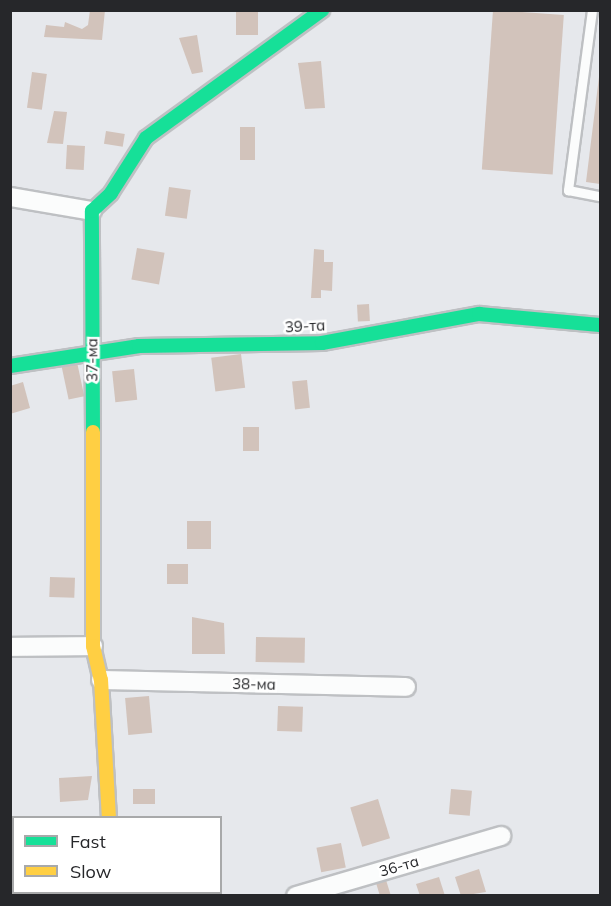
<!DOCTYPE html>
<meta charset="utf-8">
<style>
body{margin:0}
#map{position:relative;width:611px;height:906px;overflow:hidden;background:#e6e8ec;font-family:Mulish,sans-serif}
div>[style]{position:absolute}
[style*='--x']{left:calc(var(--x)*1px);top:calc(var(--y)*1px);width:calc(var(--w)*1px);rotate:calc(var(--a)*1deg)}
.building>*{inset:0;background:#d2c3bb;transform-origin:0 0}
.roads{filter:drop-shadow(2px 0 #bec0c3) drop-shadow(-2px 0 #bec0c3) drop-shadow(0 2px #bec0c3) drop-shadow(0 -2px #bec0c3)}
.lane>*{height:9px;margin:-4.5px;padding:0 4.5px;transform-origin:4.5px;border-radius:4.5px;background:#fbfcfc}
.street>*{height:18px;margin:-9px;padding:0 9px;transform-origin:9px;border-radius:9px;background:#fbfcfc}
.fast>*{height:14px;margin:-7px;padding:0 7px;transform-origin:7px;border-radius:7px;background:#16e098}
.slow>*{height:14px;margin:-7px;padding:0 7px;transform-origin:7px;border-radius:7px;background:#ffcf43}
span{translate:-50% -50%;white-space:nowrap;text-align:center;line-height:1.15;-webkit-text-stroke:5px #fff;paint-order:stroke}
.street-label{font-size:15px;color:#26272a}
.frame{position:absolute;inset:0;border:12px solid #26272a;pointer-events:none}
.legend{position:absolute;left:12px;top:816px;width:210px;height:78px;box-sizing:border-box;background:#fff;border:2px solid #a8a9aa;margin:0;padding:8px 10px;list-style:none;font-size:18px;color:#26272a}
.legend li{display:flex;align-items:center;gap:12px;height:30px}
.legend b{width:30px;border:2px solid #a8a9aa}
</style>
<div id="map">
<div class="building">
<div style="clip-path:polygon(90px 10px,105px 10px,102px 40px,44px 37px,46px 25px,64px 27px,65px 22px,82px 29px,88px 25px)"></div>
<div style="left:236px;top:10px;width:22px;height:25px"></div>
<div style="left:493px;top:10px;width:71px;height:160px;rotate:4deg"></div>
<div style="clip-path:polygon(197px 35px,203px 72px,192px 74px,179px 38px)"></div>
<div style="clip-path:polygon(321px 61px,325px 108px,305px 109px,298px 63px)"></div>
<div style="left:32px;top:72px;width:15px;height:36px;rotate:8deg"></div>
<div style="clip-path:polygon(599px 77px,600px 77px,600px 184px,586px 182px)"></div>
<div style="clip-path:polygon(54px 111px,67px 112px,63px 144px,47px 143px)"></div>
<div style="left:240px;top:127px;width:15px;height:33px"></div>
<div style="left:106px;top:131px;width:19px;height:13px;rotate:9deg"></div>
<div style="left:67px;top:145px;width:18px;height:24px;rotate:3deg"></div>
<div style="left:169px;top:187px;width:22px;height:29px;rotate:8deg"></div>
<div style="left:137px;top:248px;width:28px;height:32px;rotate:10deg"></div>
<div style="clip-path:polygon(314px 249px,324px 250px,324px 262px,333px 262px,332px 291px,321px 290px,321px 298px,311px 298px)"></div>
<div style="left:369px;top:304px;width:17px;height:12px;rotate:87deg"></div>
<div style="left:241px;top:354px;width:34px;height:30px;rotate:83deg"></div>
<div style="left:77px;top:362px;width:35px;height:16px;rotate:78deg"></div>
<div style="left:134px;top:369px;width:31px;height:22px;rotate:84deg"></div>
<div style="left:307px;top:380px;width:28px;height:15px;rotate:84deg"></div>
<div style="clip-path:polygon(23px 382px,30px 408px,10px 414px,10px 386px)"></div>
<div style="left:243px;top:427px;width:16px;height:24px"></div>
<div style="left:187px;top:521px;width:24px;height:28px"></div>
<div style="left:167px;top:564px;width:21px;height:20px"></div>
<div style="left:50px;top:577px;width:25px;height:20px;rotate:2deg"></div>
<div style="clip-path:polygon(192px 617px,224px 623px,225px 654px,192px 654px)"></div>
<div style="left:256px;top:637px;width:49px;height:25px;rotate:1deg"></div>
<div style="left:149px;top:696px;width:37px;height:24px;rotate:85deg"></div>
<div style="left:278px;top:706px;width:25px;height:25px;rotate:2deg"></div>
<div style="clip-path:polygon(92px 776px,88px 800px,60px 802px,59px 778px)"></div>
<div style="left:155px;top:789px;width:15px;height:22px;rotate:90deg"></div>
<div style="left:451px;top:789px;width:21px;height:25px;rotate:5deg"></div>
<div style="left:378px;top:799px;width:41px;height:29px;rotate:73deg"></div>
<div style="left:341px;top:843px;width:25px;height:25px;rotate:79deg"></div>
<div style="clip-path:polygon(479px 869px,486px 892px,461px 896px,455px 877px)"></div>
<div style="clip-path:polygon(439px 877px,445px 896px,420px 896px,416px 884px)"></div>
<div style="clip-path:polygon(386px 880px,391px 896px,380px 896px,376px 883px)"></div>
</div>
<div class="roads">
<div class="lane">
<div style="--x:592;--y:10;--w:182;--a:97.6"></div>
<div style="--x:568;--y:190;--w:33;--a:11"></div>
</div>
<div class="street">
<div style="--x:10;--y:197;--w:83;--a:9.7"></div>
<div style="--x:10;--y:647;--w:83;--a:-0.7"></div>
<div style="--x:101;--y:680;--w:305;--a:1.3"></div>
<div style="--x:114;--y:892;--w:4;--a:90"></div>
<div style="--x:296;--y:896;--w:214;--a:-16.3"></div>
</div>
<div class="fast">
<div style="--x:10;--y:366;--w:131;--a:-8.8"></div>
<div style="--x:139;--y:346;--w:183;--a:-0.9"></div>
<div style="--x:322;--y:343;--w:160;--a:-10.5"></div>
<div style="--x:479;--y:314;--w:121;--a:5.2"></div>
<div style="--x:93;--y:432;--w:221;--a:-90.3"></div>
<div style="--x:92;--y:211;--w:26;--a:-43"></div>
<div style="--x:111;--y:193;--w:65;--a:-57.5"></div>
<div style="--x:146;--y:138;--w:218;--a:-36"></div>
</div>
<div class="slow">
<div style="--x:93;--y:432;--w:214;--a:90"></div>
<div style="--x:93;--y:646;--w:35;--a:77"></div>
<div style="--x:101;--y:680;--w:138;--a:86.7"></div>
</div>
</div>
<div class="street-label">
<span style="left:305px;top:326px;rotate:-3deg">39-та</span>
<span style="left:92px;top:360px;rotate:-90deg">37-ма</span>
<span style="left:254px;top:684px;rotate:1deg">38-ма</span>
<span style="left:399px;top:866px;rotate:-16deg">36-та</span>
</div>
<div class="frame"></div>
<ul class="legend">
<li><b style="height:8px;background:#16e098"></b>Fast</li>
<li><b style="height:8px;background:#ffcf43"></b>Slow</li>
</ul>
</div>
